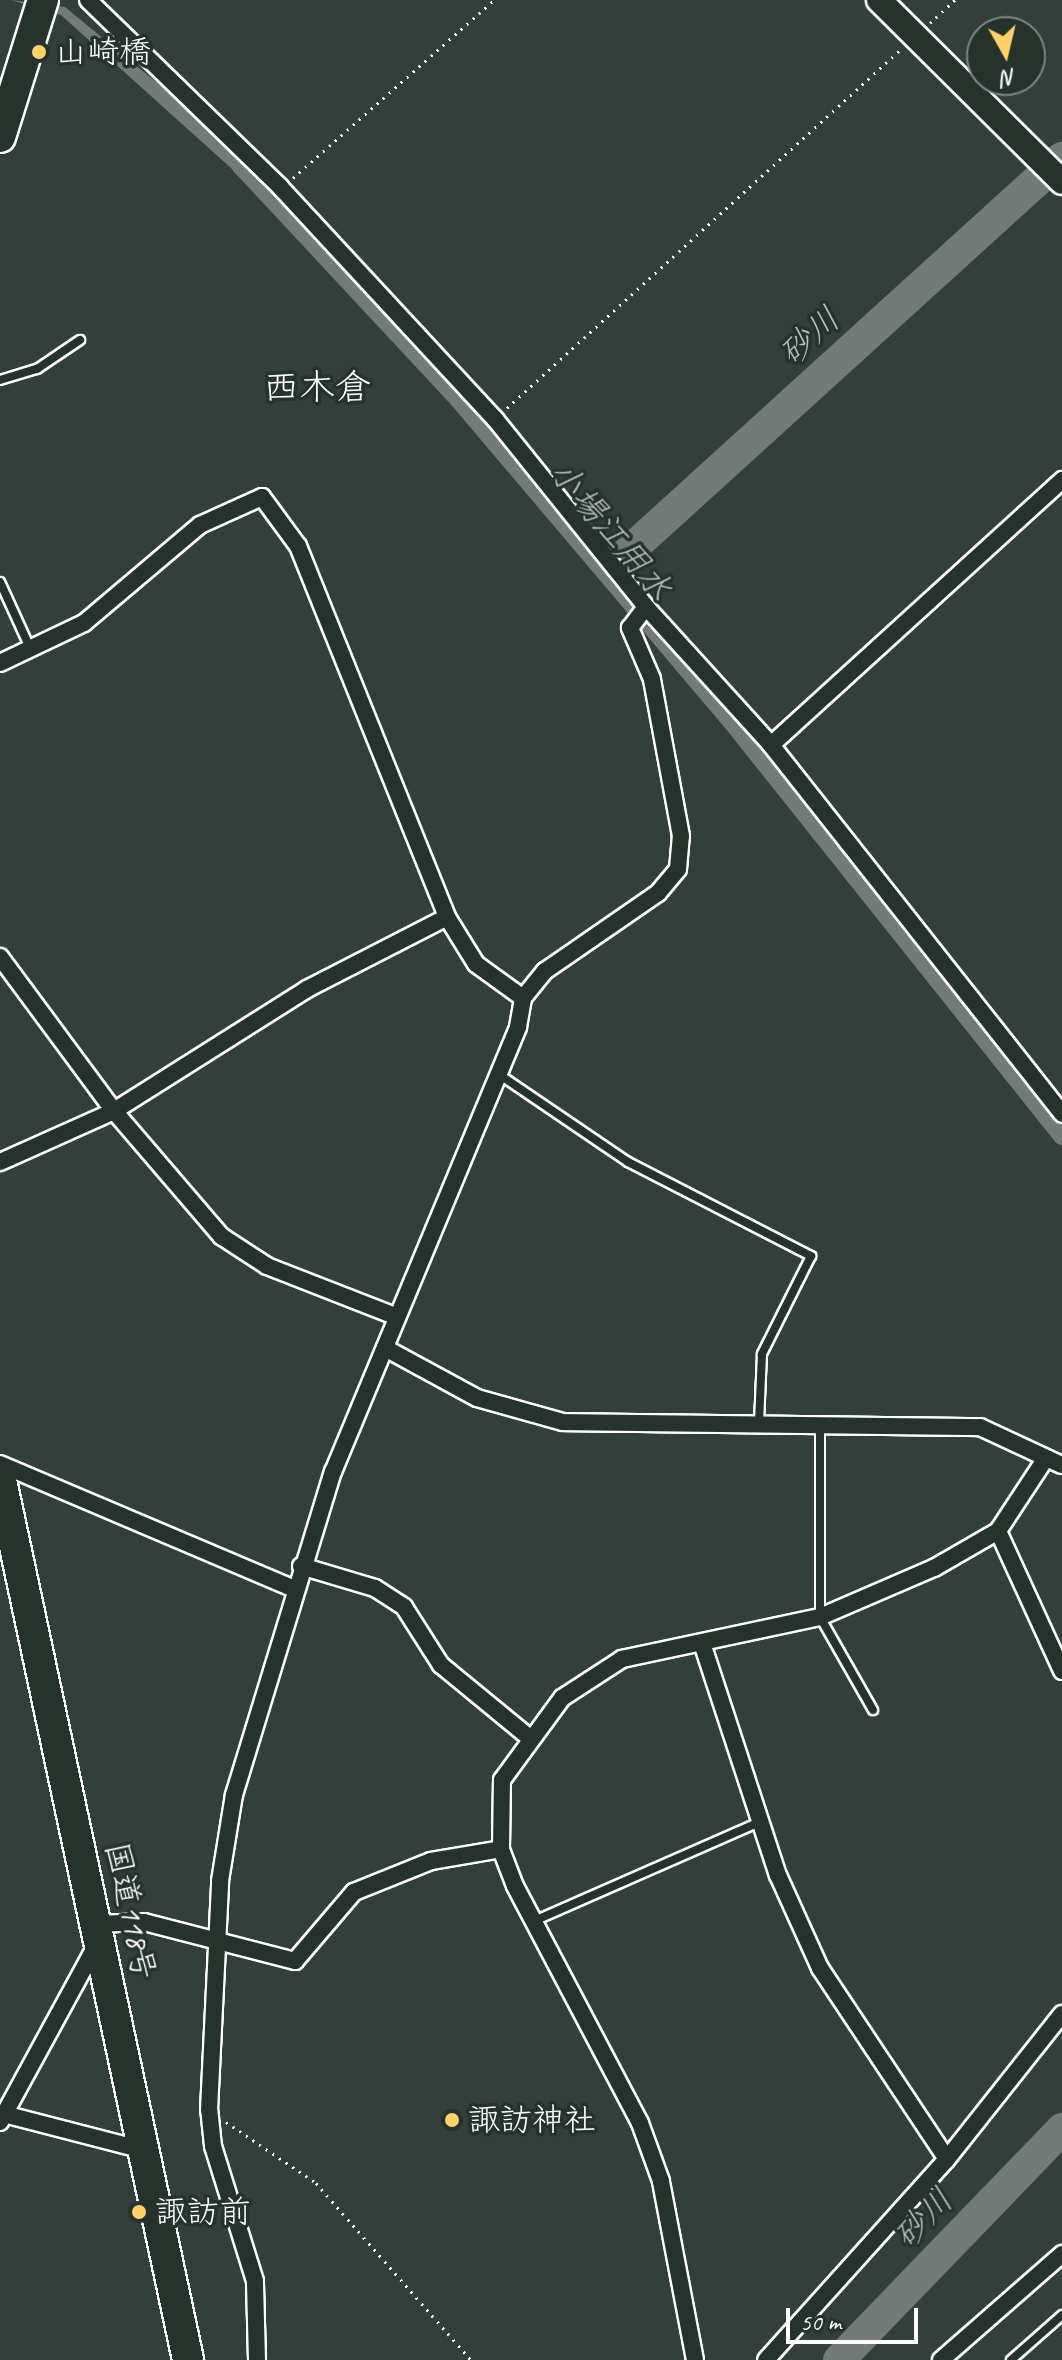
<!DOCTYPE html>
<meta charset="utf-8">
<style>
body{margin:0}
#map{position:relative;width:1062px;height:2360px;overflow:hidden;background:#333f3a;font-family:Caveat,"Klee One",sans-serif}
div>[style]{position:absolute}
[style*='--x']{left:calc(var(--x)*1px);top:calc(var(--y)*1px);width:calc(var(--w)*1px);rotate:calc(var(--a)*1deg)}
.water>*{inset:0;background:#737b78}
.canal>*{height:18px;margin:-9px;padding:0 9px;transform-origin:9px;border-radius:9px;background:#737b78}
.river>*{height:32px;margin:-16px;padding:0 16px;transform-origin:16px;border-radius:16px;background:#737b78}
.path>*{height:3px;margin-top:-1.5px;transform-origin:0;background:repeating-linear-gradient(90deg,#fff 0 2px,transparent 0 8px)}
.roads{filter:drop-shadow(2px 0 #fff) drop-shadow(-2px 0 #fff) drop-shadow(0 2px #fff) drop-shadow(0 -2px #fff)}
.lane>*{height:8px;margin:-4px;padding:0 4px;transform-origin:4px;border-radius:4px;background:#26332d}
.street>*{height:16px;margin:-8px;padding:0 8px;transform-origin:8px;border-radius:8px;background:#26332d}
.secondary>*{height:24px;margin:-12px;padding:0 12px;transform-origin:12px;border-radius:12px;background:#26332d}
.highway>*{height:30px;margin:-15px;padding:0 15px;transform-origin:15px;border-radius:15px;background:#26332d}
.dots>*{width:22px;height:22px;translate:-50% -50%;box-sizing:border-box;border:4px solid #26332d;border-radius:50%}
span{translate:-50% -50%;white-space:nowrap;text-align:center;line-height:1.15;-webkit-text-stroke:7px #26332d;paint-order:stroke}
.poi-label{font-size:32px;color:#fff}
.left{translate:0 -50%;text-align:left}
.street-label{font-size:32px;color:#fff}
.water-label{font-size:34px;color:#b9bdbc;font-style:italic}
.quarter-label{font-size:36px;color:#fff}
.north{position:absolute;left:966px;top:16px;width:80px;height:80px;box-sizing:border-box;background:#26332d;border:2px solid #7d8581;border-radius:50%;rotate:172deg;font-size:22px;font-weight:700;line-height:32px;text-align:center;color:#fff}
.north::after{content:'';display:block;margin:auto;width:28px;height:36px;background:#ffd166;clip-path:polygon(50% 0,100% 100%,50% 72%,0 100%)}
.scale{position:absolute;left:786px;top:2308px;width:132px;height:36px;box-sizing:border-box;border:4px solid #fff;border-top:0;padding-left:10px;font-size:24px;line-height:28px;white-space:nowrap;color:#fff;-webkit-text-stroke:6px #26332d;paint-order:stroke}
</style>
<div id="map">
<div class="water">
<div style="clip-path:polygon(11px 0,65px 7px,218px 133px,260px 178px,252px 187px,61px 15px)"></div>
</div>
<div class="canal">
<div style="--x:240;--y:165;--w:320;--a:47"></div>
<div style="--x:458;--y:399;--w:422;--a:49.7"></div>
<div style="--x:731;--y:721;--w:531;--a:51.42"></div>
</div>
<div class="river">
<div style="--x:1059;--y:160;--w:4;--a:-34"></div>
<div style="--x:627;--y:553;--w:561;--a:-42.25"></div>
<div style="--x:839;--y:2360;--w:321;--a:-46"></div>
</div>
<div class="path">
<div style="--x:930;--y:23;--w:34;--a:-43"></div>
<div style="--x:293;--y:178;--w:268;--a:-41.5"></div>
<div style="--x:507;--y:408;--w:532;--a:-42.33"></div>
<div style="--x:226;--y:2122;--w:109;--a:34.1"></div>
<div style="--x:316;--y:2183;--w:235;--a:48.8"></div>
</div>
<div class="roads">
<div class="lane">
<div style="--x:0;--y:380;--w:39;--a:-17"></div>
<div style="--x:37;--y:369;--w:52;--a:-34"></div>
<div style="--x:0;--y:582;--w:75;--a:65.5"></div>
<div style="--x:497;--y:1073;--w:158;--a:34.2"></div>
<div style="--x:628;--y:1162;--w:206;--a:27.2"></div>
<div style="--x:811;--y:1256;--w:110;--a:116.6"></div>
<div style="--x:762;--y:1354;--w:68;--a:92.5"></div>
<div style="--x:820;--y:1423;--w:194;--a:90"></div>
<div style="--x:820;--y:1617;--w:107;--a:60.3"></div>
<div style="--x:534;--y:1921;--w:247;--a:-23.7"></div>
<div style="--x:1011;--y:2360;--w:68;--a:-41.4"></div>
</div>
<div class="street">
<div style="--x:88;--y:0;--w:269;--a:44.2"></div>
<div style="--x:281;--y:188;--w:315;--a:47.2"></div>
<div style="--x:495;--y:419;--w:241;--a:51.2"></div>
<div style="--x:646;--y:607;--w:186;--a:47.8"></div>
<div style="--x:771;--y:745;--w:470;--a:51.7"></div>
<div style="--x:0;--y:663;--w:93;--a:-25.5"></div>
<div style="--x:84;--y:623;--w:152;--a:-40.2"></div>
<div style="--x:200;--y:525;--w:68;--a:-24.3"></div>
<div style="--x:262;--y:497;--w:61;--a:53.7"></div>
<div style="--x:298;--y:546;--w:400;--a:68.1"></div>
<div style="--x:447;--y:917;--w:55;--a:58.3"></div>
<div style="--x:476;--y:964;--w:58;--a:35.9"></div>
<div style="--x:771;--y:745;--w:394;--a:-42.3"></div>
<div style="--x:0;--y:957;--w:192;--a:53.5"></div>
<div style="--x:114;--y:1111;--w:165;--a:49.4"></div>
<div style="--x:221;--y:1236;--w:55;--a:33.1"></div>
<div style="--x:267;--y:1266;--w:137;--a:21.3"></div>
<div style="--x:0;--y:1162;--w:125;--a:-24.1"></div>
<div style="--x:114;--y:1111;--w:228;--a:-32.3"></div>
<div style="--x:307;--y:989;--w:157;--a:-27.2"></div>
<div style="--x:385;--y:1348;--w:105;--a:28.5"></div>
<div style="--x:477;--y:1398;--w:89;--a:15.6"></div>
<div style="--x:563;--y:1422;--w:417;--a:0.7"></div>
<div style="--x:980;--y:1427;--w:90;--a:24.9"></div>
<div style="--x:0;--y:1464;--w:317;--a:23"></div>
<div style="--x:998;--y:1531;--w:154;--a:65.4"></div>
<div style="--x:301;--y:1566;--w:77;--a:16.6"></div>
<div style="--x:375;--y:1588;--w:35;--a:33"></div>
<div style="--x:404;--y:1607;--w:69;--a:57.5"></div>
<div style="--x:441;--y:1665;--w:115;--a:39.4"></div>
<div style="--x:703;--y:1646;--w:241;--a:71.9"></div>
<div style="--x:778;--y:1875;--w:102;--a:65.7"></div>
<div style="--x:820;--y:1968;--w:229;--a:56.4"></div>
<div style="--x:97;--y:1924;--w:47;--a:-2.4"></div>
<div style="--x:144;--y:1922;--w:156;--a:14.5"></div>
<div style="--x:295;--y:1961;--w:91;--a:-49.5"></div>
<div style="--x:354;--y:1892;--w:83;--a:-21.9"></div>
<div style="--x:431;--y:1861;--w:71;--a:-9.7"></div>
<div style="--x:0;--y:2113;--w:148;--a:14.5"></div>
<div style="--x:0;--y:2122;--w:190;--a:-61.4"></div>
<div style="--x:91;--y:1955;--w:11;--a:-22"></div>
<div style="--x:257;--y:2360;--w:79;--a:-91.5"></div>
<div style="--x:255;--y:2281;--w:141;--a:-107.3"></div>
<div style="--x:213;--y:2146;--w:36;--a:-96"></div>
<div style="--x:209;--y:2110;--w:229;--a:-87.2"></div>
<div style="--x:220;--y:1881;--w:87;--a:-80.8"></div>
<div style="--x:234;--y:1795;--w:338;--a:-73"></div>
<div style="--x:333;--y:1472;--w:482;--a:-67.4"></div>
<div style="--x:518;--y:1027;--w:29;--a:-80"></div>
<div style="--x:523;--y:998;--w:35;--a:-51"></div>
<div style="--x:545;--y:971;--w:137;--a:-34.6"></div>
<div style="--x:658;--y:893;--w:31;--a:-50"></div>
<div style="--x:678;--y:869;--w:33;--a:-85"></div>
<div style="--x:681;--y:836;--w:160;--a:-100.5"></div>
<div style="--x:652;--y:679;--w:56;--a:-113.3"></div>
<div style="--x:630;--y:628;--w:26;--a:-53"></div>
<div style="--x:695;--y:2360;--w:182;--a:-100.8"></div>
<div style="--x:661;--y:2181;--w:62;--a:-109.9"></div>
<div style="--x:640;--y:2123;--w:268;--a:-117.8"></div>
<div style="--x:515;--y:1886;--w:40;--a:-111"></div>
<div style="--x:501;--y:1849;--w:69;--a:-89.2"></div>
<div style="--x:502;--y:1780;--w:102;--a:-53.8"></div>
<div style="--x:562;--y:1698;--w:72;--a:-33"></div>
<div style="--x:622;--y:1659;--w:202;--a:-12"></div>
<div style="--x:820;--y:1617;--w:124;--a:-23.3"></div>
<div style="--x:934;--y:1568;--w:74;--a:-30"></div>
<div style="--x:998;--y:1531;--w:87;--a:-56.7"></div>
<div style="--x:766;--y:2360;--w:270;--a:-48"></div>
<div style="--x:947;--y:2159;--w:185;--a:-51.6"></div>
<div style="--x:941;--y:2360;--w:161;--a:-41.2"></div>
</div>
<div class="secondary">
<div style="--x:879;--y:0;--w:258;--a:44.8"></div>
</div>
<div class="highway">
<div style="--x:0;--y:137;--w:144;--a:-72.6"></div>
<div style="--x:0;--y:1476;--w:904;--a:77.99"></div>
</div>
</div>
<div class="dots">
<div style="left:39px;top:52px;background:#ffd166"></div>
<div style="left:452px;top:2120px;background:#ffd166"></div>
<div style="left:139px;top:2212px;background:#ffd166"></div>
</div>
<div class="poi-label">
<span class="left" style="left:55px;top:52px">山崎橋</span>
<span class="left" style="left:468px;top:2120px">諏訪神社</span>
<span class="left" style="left:155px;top:2212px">諏訪前</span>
</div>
<div class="street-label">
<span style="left:130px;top:1911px;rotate:78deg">国道118号</span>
</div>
<div class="water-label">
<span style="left:809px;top:336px;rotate:-42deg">砂川</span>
<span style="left:611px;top:530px;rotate:50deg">小場江用水</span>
<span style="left:923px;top:2218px;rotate:-46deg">砂川</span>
</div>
<div class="quarter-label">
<span style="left:317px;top:388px">西木倉</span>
</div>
<div class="north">N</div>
<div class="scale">50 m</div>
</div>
